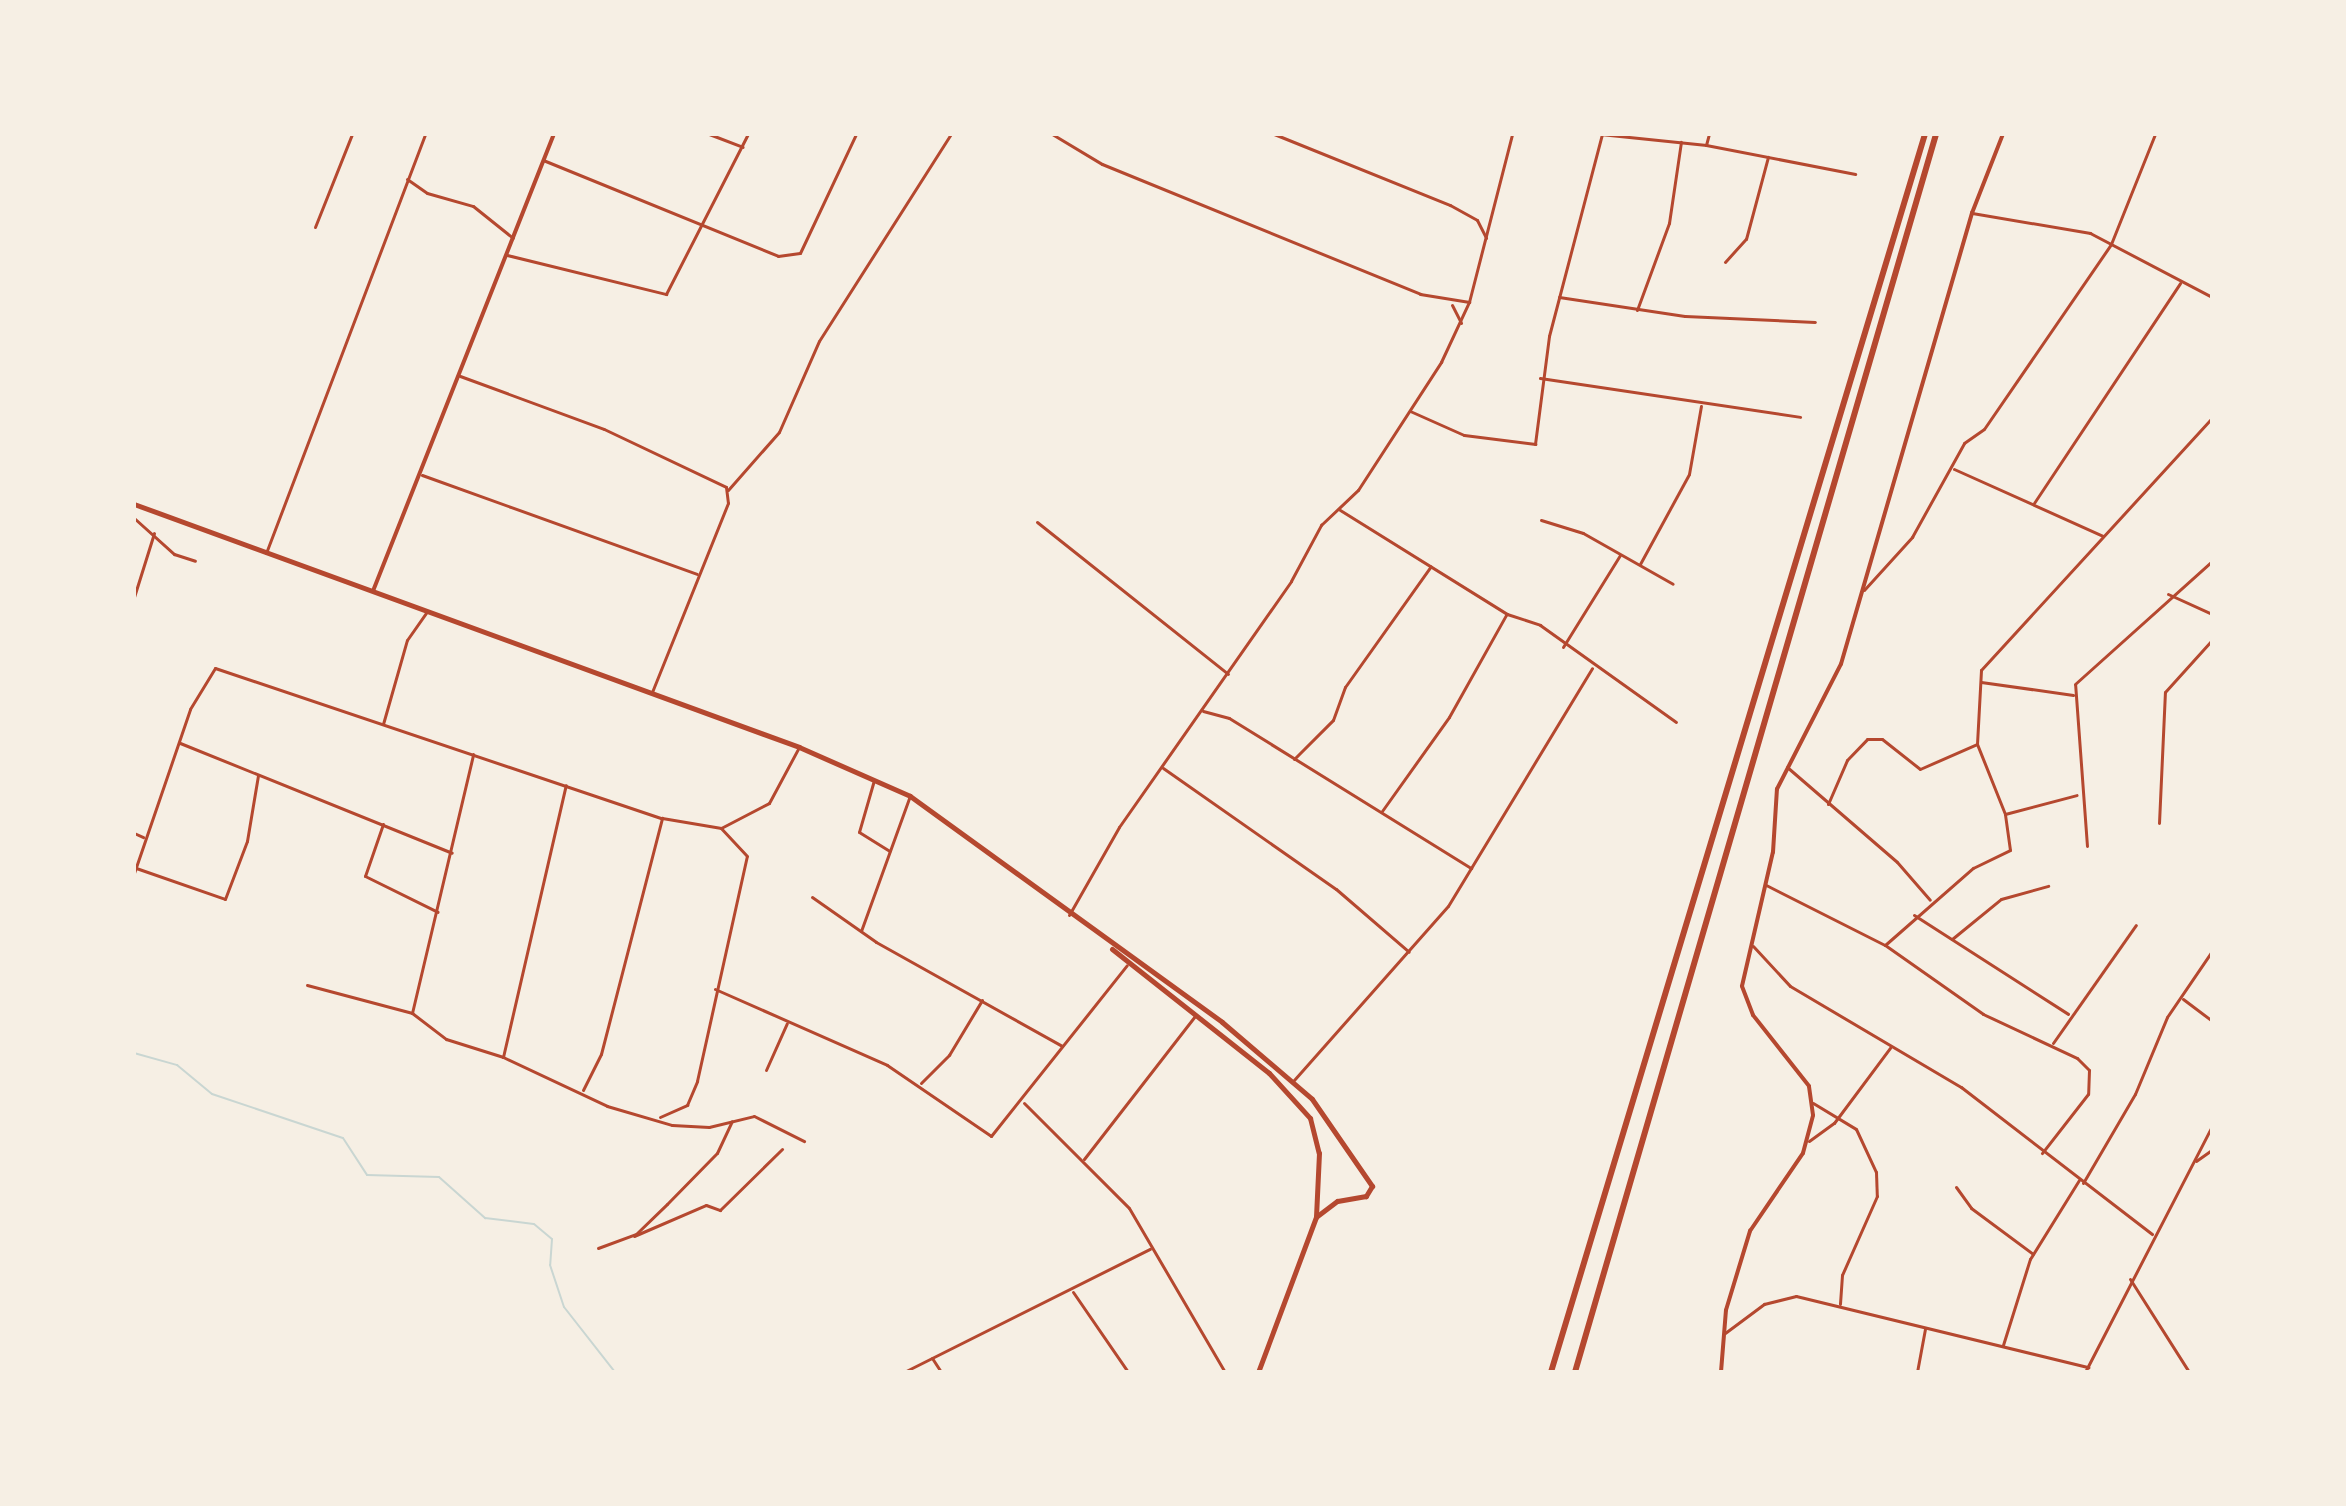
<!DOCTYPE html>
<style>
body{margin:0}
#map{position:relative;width:2346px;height:1506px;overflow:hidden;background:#f6efe4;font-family:"Varela Round",sans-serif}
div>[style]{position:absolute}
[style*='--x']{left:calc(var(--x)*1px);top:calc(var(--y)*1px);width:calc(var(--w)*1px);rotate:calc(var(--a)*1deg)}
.stream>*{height:2px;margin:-1px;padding:0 1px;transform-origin:1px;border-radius:1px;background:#c9d6d2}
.minor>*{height:3px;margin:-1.5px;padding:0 1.5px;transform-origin:1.5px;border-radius:1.5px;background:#b5482f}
.tertiary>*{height:4px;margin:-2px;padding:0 2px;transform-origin:2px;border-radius:2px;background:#b5482f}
.primary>*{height:5px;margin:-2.5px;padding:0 2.5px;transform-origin:2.5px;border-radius:2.5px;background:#b5482f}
.motorway>*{height:6px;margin:-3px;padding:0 3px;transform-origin:3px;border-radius:3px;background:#b5482f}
span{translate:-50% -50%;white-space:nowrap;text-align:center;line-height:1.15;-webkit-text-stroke:6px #f6efe4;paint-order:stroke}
.frame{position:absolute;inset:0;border:136px solid #f6efe4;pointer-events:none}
</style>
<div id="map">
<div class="stream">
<div style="--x:134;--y:1053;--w:45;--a:15.6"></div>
<div style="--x:177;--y:1065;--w:45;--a:39.6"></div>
<div style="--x:212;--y:1094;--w:138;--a:18.6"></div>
<div style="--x:343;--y:1138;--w:44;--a:57"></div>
<div style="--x:367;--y:1175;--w:72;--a:1.6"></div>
<div style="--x:439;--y:1177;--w:62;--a:41.7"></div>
<div style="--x:485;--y:1218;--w:49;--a:7"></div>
<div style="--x:534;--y:1224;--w:23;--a:40"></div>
<div style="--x:552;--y:1239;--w:26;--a:94"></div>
<div style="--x:550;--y:1265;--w:44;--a:71.6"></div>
<div style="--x:564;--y:1307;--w:83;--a:51.9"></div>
</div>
<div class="minor">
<div style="--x:709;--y:134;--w:36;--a:21"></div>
<div style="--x:1052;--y:134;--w:58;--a:31"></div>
<div style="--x:1102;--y:164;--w:344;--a:22.2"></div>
<div style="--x:1420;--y:294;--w:50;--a:9.3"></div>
<div style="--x:1274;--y:134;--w:190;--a:22"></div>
<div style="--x:1450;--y:205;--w:31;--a:29"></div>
<div style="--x:1477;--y:220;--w:20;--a:63"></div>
<div style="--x:1600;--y:134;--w:107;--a:5.9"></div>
<div style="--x:1706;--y:145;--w:152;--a:11"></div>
<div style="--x:1706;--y:145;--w:11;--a:-75"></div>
<div style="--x:543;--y:160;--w:254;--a:22.2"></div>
<div style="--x:778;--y:256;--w:22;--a:-8"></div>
<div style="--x:800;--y:253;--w:132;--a:-64.8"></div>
<div style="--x:407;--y:179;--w:24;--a:35"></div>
<div style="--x:427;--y:193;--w:48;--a:15.8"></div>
<div style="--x:473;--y:206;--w:51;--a:38.7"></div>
<div style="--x:1972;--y:213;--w:120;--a:9.6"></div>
<div style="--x:2090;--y:233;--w:138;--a:27.7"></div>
<div style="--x:315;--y:227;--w:100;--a:-68.3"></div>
<div style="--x:507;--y:255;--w:164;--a:13.8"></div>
<div style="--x:666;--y:294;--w:180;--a:-62.9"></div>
<div style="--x:1725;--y:262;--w:31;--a:-48"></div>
<div style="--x:1746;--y:239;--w:85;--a:-75"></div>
<div style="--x:1559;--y:297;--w:127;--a:8.6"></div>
<div style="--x:1685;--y:316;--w:130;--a:2.6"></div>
<div style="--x:1452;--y:305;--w:20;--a:63"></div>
<div style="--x:1637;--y:310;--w:93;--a:-69.8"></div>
<div style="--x:1669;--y:223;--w:82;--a:-81.6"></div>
<div style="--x:460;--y:376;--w:153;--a:20.2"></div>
<div style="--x:604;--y:429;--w:135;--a:25.4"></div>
<div style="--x:726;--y:487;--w:16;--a:83"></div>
<div style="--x:728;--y:503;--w:204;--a:111.9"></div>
<div style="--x:1540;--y:378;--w:263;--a:8.5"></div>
<div style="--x:1410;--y:411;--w:59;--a:24"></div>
<div style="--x:1464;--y:435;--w:72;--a:7.2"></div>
<div style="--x:1535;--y:444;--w:109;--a:-82.6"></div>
<div style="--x:1549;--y:336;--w:209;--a:-75.3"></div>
<div style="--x:1954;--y:469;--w:163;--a:24.2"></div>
<div style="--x:422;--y:475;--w:292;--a:19.8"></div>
<div style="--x:728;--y:490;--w:77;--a:-48.7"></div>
<div style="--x:779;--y:432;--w:99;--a:-66.3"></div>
<div style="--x:819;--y:341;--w:246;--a:-57.5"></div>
<div style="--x:2034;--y:503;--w:264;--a:-56.4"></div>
<div style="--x:1340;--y:510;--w:197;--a:31.9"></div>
<div style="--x:1507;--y:614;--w:35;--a:18"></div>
<div style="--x:1540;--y:625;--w:167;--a:35.5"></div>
<div style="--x:134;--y:518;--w:54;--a:42"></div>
<div style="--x:174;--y:554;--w:22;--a:18"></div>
<div style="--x:1541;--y:520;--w:44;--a:17.2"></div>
<div style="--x:1583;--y:533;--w:103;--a:29.5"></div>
<div style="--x:1037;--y:522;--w:244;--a:38.5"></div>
<div style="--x:266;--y:553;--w:448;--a:-69.2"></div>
<div style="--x:1640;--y:564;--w:102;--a:-61.4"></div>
<div style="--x:1689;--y:474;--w:69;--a:-80"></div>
<div style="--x:1864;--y:590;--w:72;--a:-47.8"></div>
<div style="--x:1912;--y:537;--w:107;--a:-61"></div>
<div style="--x:1964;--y:443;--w:24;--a:-35"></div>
<div style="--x:1984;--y:429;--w:224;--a:-55.5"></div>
<div style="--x:2111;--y:244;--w:118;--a:-68.2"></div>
<div style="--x:2168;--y:594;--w:48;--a:24.4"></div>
<div style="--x:134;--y:597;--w:67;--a:-72.6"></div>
<div style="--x:1563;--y:647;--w:108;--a:-58.2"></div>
<div style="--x:1981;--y:682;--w:93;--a:8"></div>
<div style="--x:1203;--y:711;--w:27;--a:15"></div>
<div style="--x:1229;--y:718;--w:285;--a:31.8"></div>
<div style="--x:383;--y:724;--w:87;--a:-74.1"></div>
<div style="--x:407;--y:640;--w:35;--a:-55"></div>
<div style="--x:180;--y:743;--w:293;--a:22"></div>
<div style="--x:1294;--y:759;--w:55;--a:-45"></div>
<div style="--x:1333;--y:720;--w:35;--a:-70"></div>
<div style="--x:1345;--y:687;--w:148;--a:-54.6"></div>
<div style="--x:1787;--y:767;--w:145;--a:40.8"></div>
<div style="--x:1897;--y:862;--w:50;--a:49"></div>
<div style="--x:1163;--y:768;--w:211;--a:35"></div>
<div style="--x:1336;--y:889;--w:96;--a:40.8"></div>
<div style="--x:874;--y:780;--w:54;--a:106.1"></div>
<div style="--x:859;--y:832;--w:36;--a:32"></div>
<div style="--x:1828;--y:804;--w:48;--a:-66.6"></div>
<div style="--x:1847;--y:760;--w:29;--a:-46"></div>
<div style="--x:1867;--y:739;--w:15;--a:0"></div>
<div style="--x:1882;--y:739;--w:48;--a:38.3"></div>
<div style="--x:1920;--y:769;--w:62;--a:-23.7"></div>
<div style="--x:1382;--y:811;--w:115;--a:-54.5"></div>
<div style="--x:1449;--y:717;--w:117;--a:-60.8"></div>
<div style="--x:2005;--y:814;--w:74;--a:-14.8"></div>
<div style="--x:2159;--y:823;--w:131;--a:-87.4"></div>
<div style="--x:2165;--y:692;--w:70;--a:-47.9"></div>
<div style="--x:383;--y:824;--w:55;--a:109.1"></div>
<div style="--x:365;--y:876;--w:81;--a:26.3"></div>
<div style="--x:134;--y:833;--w:10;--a:24"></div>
<div style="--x:2087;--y:846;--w:162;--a:-94.2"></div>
<div style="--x:2075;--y:684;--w:184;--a:-41.9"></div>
<div style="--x:136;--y:868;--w:94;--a:19.2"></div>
<div style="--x:225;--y:899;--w:62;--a:-69.2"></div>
<div style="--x:247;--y:841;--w:67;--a:-80.5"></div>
<div style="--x:134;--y:873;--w:173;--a:-71.1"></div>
<div style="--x:190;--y:709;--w:48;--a:-58.6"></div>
<div style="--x:215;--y:668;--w:471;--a:18.6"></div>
<div style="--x:662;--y:818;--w:60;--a:9.6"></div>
<div style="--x:721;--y:828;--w:54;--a:-27.5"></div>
<div style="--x:769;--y:803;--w:64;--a:-61.8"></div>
<div style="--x:1766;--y:885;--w:133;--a:26.8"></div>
<div style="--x:1885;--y:945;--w:120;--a:35.1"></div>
<div style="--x:1983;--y:1014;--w:104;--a:25.1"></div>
<div style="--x:2077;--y:1058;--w:17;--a:45"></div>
<div style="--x:2089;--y:1070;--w:24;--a:92"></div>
<div style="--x:2088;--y:1094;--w:75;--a:127.9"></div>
<div style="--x:812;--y:897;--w:78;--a:35.1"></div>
<div style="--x:876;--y:942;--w:213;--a:29.2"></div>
<div style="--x:1069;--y:915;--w:101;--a:-60.4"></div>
<div style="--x:1119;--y:827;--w:300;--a:-55"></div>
<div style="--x:1291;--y:581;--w:64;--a:-61.8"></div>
<div style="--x:1321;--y:525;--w:51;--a:-43.4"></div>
<div style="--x:1358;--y:490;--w:153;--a:-57"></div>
<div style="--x:1441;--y:362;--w:66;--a:-65"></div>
<div style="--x:1469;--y:302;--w:173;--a:-75.6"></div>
<div style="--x:1914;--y:915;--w:183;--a:32.7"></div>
<div style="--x:861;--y:931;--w:144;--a:-70.1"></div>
<div style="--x:1952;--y:939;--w:63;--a:-39.2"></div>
<div style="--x:2001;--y:899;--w:49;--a:-15.5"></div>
<div style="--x:1885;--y:945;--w:117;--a:-41.2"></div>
<div style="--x:1973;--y:868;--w:41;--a:-25.9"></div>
<div style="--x:2010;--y:850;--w:36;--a:-98"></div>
<div style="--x:2005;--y:814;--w:75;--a:-111.8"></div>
<div style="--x:1977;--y:744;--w:74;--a:-86.9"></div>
<div style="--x:1981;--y:670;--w:342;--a:-47.5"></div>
<div style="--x:1753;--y:946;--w:54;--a:47.2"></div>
<div style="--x:1790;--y:986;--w:199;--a:30.6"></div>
<div style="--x:1961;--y:1087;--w:241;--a:37.6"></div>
<div style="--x:307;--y:985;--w:109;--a:14.9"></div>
<div style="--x:412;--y:1013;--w:43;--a:37.4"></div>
<div style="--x:446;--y:1039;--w:60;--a:17.5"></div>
<div style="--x:503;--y:1057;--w:115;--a:25.2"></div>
<div style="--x:607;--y:1106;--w:68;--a:16.3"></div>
<div style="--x:672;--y:1125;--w:37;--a:3"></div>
<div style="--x:709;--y:1127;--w:46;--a:-13.7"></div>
<div style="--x:754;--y:1116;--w:56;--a:26.6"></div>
<div style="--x:715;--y:989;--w:188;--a:23.8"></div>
<div style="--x:887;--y:1065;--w:126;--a:34.3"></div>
<div style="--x:991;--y:1136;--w:218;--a:-51.5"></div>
<div style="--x:2183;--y:999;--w:36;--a:37"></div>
<div style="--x:412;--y:1013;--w:266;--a:-76.7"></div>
<div style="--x:2053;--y:1043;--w:144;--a:-54.9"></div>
<div style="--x:503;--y:1057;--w:279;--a:-77"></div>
<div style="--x:766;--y:1070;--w:51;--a:-65.9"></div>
<div style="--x:1294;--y:1080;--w:232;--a:-48.5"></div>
<div style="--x:1448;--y:906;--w:278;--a:-58.8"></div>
<div style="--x:921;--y:1083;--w:40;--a:-45"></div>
<div style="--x:949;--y:1055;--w:64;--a:-59"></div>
<div style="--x:583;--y:1090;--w:40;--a:-63.4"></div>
<div style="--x:601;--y:1054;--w:244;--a:-75.5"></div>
<div style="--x:1024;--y:1103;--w:148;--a:45"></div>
<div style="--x:1129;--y:1208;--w:190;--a:59.7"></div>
<div style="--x:1813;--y:1103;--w:50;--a:31.2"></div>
<div style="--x:1856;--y:1129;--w:47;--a:65.1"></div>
<div style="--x:1876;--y:1172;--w:24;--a:88"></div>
<div style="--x:1877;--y:1196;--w:86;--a:113.9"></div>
<div style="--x:1842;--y:1275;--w:29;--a:94"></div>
<div style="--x:660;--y:1117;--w:30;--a:-24"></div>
<div style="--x:687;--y:1105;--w:26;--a:-67"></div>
<div style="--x:697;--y:1081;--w:230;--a:-77.5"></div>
<div style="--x:747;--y:856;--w:38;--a:-133"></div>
<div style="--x:1809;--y:1141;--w:31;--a:-36"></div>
<div style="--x:1834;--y:1123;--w:94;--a:-53.3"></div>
<div style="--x:1084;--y:1159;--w:181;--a:-52.2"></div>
<div style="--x:2196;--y:1161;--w:19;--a:-35"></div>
<div style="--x:2083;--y:1183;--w:103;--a:-59.7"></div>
<div style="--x:2135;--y:1094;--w:83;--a:-67.4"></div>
<div style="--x:2167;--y:1017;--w:80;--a:-55.7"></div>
<div style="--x:1956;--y:1187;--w:26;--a:54"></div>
<div style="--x:1971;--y:1208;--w:77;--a:36.6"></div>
<div style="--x:634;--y:1236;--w:78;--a:-23.3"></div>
<div style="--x:706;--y:1205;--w:15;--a:20"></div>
<div style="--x:720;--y:1210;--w:87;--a:-44.5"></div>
<div style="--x:598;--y:1248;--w:40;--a:-20.2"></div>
<div style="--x:636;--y:1234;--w:43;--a:-44.1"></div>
<div style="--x:667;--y:1204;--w:71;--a:-45.6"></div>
<div style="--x:717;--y:1153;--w:35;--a:-65"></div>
<div style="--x:2130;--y:1279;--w:110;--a:57.6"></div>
<div style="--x:1073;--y:1292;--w:97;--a:55.5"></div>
<div style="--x:1725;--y:1333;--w:49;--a:-36.6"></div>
<div style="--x:1764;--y:1304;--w:33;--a:-14"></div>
<div style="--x:1796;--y:1296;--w:301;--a:13.7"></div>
<div style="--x:2003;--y:1345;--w:90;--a:-72.6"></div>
<div style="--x:2030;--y:1259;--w:93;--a:-58.2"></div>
<div style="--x:932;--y:1358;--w:17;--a:57"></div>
<div style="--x:904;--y:1372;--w:275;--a:-26.6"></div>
<div style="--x:1917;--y:1372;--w:44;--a:-79.5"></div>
<div style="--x:2085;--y:1372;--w:277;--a:-62.7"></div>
</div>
<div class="tertiary">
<div style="--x:373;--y:591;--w:492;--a:-68.4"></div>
<div style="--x:1721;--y:1372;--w:62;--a:-85.4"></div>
<div style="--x:1726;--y:1310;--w:83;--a:-73.1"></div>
<div style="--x:1750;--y:1231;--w:94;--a:-55.8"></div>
<div style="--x:1803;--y:1153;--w:39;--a:-75"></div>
<div style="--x:1813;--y:1115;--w:29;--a:-98"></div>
<div style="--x:1809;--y:1086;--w:90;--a:-128.3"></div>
<div style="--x:1753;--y:1015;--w:31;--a:-111"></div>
<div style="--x:1742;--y:986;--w:138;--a:-77"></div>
<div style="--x:1773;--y:852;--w:63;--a:-86.4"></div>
<div style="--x:1777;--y:789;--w:140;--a:-62.9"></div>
<div style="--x:1841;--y:664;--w:470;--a:-73.8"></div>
<div style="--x:1972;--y:213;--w:85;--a:-68.6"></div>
</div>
<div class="primary">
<div style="--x:134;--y:504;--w:708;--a:20.07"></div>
<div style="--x:799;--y:747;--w:121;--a:23.8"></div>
<div style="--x:910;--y:796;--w:385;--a:35.9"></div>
<div style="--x:1222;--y:1022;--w:118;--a:40.5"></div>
<div style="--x:1312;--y:1099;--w:106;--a:55.4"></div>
<div style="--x:1372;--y:1186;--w:12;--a:121"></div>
<div style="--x:1366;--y:1196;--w:29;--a:170"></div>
<div style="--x:1337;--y:1201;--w:26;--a:143"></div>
<div style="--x:1112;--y:949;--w:200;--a:38.3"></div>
<div style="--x:1269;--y:1073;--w:61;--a:47.7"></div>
<div style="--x:1310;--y:1118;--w:36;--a:76"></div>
<div style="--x:1319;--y:1153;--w:64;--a:92.7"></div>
<div style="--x:1316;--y:1217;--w:165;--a:110.5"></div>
</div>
<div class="motorway">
<div style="--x:1551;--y:1372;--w:1293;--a:-73.19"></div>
<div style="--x:1575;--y:1372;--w:1290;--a:-73.74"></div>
</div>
<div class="frame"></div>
</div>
